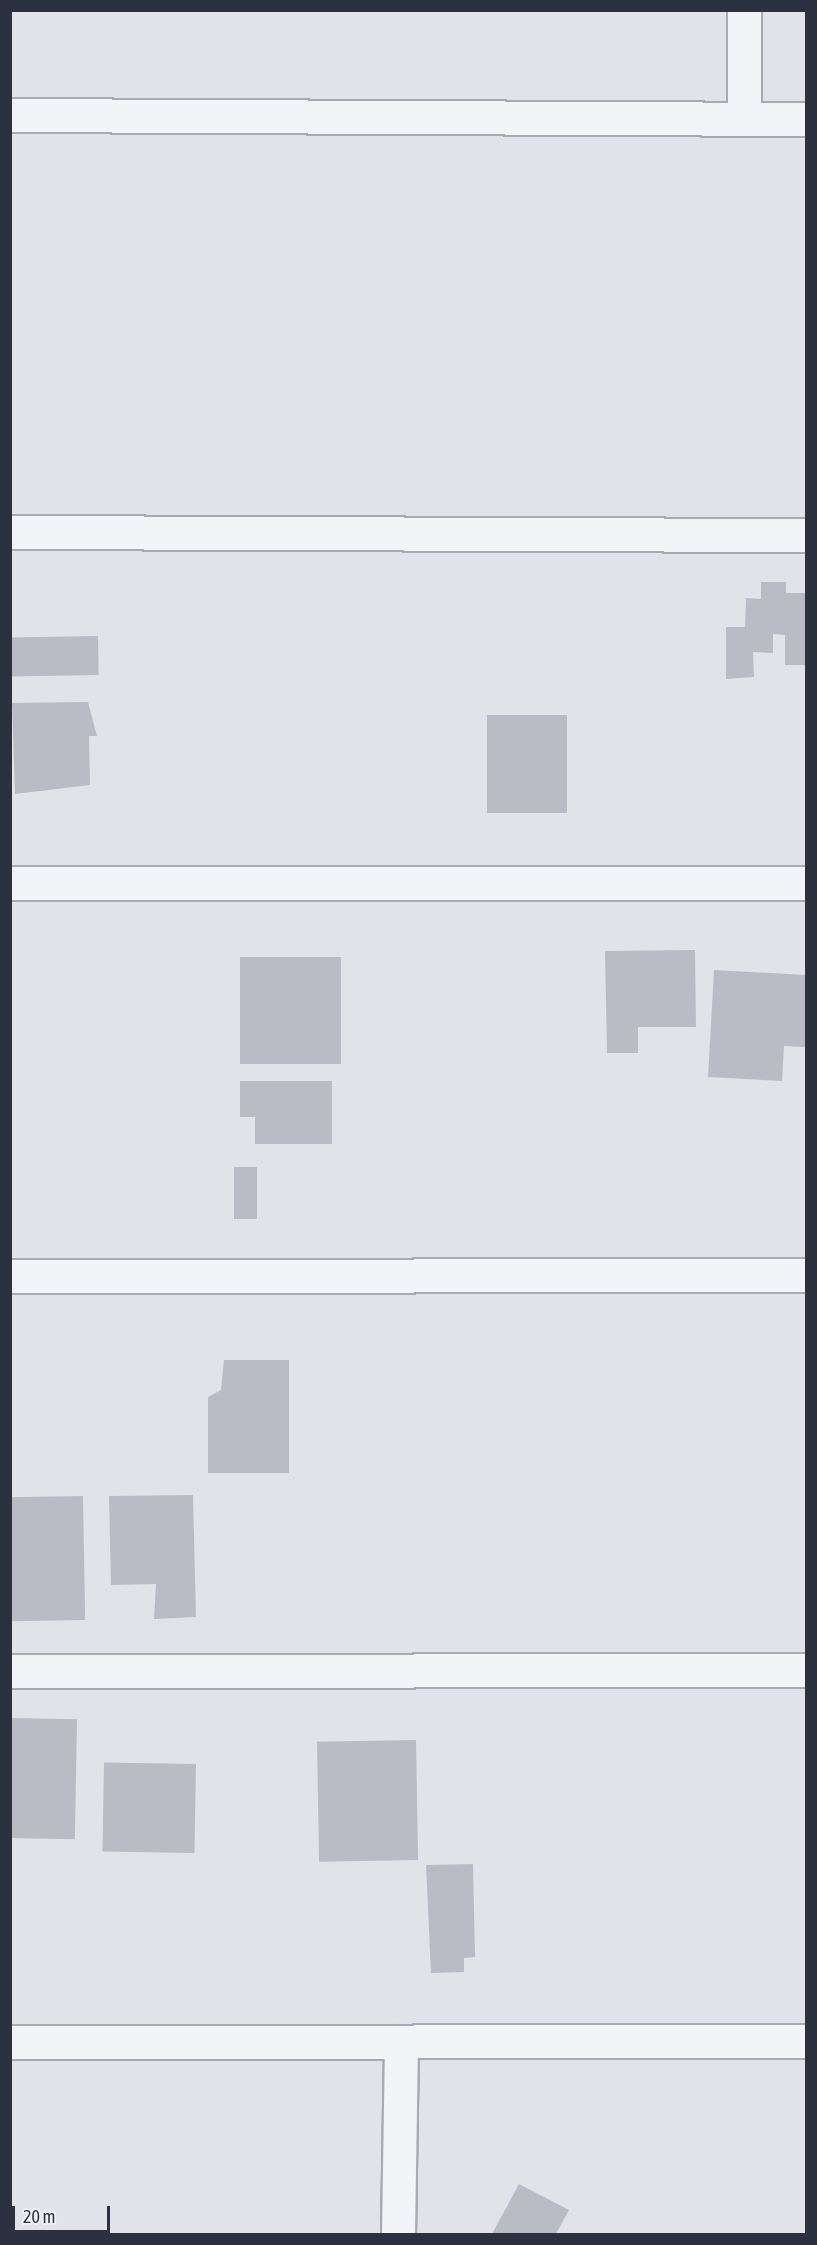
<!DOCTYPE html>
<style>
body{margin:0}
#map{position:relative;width:817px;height:2245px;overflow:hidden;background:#e1e3e8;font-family:"Asap Condensed",sans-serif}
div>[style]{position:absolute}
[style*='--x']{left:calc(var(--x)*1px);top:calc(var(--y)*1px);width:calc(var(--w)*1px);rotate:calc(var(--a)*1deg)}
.building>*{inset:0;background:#b9bcc4;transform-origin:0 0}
.roads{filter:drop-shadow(2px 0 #a7aab2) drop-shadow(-2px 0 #a7aab2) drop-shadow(0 2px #a7aab2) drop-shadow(0 -2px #a7aab2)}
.minor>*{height:33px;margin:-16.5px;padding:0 16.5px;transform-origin:16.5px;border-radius:16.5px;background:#f3f4f7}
span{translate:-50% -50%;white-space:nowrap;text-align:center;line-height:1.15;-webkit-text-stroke:5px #f0f2f6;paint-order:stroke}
.frame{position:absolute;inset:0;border:12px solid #2b313e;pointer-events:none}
.scale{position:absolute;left:12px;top:2206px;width:98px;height:27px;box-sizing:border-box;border:3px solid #2b313e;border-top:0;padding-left:8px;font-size:18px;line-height:21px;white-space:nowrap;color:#2b313e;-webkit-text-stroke:4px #f0f2f6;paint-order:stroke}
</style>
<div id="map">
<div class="building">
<div style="clip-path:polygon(761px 582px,786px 582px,786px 593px,805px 593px,806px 665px,785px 665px,785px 635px,773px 634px,773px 653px,753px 652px,754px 677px,726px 679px,726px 627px,745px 627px,746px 598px,761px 599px)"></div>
<div style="left:98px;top:636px;width:39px;height:88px;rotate:89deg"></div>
<div style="clip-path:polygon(88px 702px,97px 736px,89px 736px,90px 785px,15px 794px,12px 703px)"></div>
<div style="left:487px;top:715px;width:80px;height:98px"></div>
<div style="clip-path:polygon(695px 950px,696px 1027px,638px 1027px,638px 1053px,607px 1053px,605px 951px)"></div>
<div style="left:240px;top:957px;width:101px;height:107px"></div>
<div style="clip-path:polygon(714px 970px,806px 975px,805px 1047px,784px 1046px,782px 1081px,708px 1077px)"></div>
<div style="clip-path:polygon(240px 1081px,332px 1081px,332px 1144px,255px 1144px,255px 1117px,240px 1117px)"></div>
<div style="left:234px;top:1167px;width:23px;height:52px"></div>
<div style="clip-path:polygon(224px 1360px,289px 1360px,289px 1473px,208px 1473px,208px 1397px,221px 1390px)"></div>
<div style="clip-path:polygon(193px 1495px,196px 1617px,154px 1619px,156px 1584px,111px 1585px,109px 1496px)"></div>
<div style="left:83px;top:1496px;width:124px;height:73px;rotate:89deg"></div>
<div style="left:10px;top:1718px;width:67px;height:120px;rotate:1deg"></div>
<div style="left:416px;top:1740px;width:120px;height:99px;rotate:89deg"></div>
<div style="left:196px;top:1764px;width:89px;height:92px;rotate:91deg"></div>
<div style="clip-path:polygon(473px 1864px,475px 1957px,464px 1958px,464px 1972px,431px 1973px,426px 1865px)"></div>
<div style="clip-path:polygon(519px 2184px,569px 2210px,556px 2234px,492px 2234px)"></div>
</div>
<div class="roads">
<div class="minor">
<div style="--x:10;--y:115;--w:796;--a:0.29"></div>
<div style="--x:744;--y:118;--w:108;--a:-90"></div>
<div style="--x:10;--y:532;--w:796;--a:0.22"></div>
<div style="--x:10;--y:883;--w:796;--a:0"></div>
<div style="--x:10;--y:1276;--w:796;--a:-0.07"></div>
<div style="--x:10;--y:1671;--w:796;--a:-0.07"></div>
<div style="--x:10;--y:2042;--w:796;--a:-0.07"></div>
<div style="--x:398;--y:2234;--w:192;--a:-89.1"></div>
</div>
</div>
<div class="frame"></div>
<div class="scale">20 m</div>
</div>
